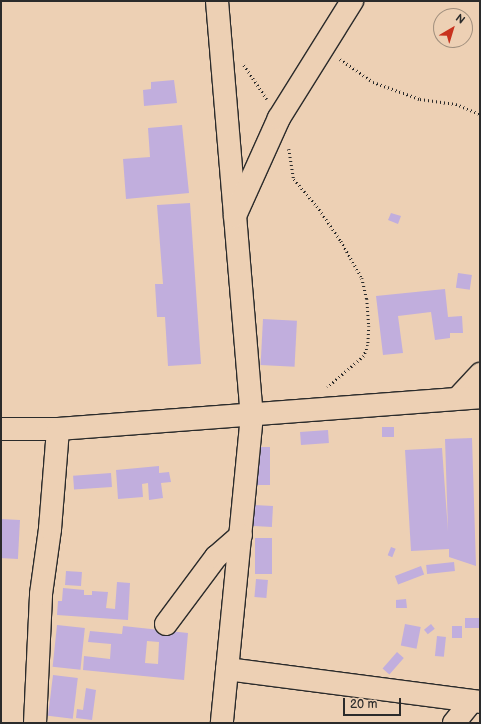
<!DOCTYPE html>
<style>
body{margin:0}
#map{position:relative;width:481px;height:724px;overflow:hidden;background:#edd0b4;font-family:"Balsamiq Sans",sans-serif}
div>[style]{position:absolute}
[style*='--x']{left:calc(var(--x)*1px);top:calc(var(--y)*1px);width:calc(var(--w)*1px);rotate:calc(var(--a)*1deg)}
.building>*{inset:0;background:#c1aedd;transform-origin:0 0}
.path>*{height:2.5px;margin-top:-1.25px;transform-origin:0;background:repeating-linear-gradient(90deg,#2b2b2b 0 1px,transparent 0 4px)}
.roads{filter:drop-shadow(1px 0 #2b2b2b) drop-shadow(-1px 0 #2b2b2b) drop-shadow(0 1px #2b2b2b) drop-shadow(0 -1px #2b2b2b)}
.minor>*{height:22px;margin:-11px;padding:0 11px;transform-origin:11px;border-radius:11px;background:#edd0b4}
span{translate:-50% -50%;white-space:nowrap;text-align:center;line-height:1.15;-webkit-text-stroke:3px #edd0b4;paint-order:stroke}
.frame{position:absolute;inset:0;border:2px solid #2b2b2b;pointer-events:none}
.north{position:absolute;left:433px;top:8px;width:40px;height:40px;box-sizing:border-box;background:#edd0b4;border:1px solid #9f8e7d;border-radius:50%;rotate:38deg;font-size:11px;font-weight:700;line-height:16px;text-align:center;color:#2b2b2b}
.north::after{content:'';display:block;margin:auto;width:14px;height:18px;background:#c8321e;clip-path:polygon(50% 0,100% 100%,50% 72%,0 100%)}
.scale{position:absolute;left:343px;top:698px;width:58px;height:18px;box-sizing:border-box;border:2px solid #2b2b2b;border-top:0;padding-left:5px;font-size:12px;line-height:14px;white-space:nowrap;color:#2b2b2b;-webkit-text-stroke:3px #edd0b4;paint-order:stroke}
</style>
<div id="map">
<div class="building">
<div style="clip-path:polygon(174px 80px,177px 103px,144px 106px,143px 90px,151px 89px,151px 82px)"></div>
<div style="clip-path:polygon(182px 125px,189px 193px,126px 199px,123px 159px,150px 157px,148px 128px)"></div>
<div style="clip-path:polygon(190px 203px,201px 364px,168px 366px,165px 317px,157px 317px,155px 284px,163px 284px,157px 205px)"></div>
<div style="clip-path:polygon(391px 213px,401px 216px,398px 224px,388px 220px)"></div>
<div style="left:458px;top:273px;width:14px;height:15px;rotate:8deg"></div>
<div style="clip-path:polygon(445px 289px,448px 317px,462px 316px,463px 333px,450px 333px,450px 338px,435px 340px,431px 312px,398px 316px,403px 353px,383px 355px,376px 296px)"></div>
<div style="left:263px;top:319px;width:34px;height:46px;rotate:3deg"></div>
<div style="left:382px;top:427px;width:12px;height:10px"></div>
<div style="left:328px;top:430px;width:13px;height:28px;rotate:86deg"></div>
<div style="clip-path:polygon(472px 438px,476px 566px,449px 557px,449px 549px,411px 551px,405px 450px,442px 448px,448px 531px,445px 439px)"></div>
<div style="left:256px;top:447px;width:14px;height:38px"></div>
<div style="clip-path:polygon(159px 466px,159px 473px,169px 472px,171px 482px,161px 483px,163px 498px,149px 500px,148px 483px,142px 484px,143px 497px,118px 499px,116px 470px)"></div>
<div style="left:111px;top:473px;width:14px;height:38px;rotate:86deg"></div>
<div style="left:254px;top:505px;width:19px;height:21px;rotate:3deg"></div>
<div style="left:1px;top:519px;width:19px;height:39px;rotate:3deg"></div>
<div style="left:255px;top:538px;width:17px;height:36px"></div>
<div style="left:391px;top:547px;width:5px;height:9px;rotate:22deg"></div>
<div style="left:454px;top:562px;width:9px;height:28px;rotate:84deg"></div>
<div style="left:421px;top:566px;width:9px;height:28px;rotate:69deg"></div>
<div style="left:66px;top:571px;width:16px;height:14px;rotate:4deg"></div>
<div style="left:256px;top:579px;width:12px;height:18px;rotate:5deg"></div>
<div style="clip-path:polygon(117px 582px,130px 583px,128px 620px,57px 615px,58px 601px,62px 601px,63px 588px,84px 590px,84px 595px,92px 595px,92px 591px,108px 592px,106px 608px,115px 609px)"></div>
<div style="clip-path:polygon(406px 599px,407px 608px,396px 608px,396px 600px)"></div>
<div style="left:480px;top:618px;width:10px;height:15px;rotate:90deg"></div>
<div style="left:405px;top:624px;width:16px;height:22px;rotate:11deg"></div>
<div style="left:431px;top:624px;width:6px;height:9px;rotate:51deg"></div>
<div style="left:57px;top:625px;width:28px;height:42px;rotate:6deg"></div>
<div style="clip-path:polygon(evenodd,123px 626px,188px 633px,184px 680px,83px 670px,84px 656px,110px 659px,111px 644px,88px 642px,90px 631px,122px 634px,123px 626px,147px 641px,159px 642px,158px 664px,145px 663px,147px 641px)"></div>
<div style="left:452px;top:626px;width:10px;height:12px"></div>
<div style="left:437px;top:636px;width:9px;height:20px;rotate:6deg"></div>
<div style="left:397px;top:652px;width:9px;height:22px;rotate:41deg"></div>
<div style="left:53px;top:675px;width:25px;height:41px;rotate:7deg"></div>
<div style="clip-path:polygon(86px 688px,96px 690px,92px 720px,76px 718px,77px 709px,83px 710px)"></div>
</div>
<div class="path">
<div style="--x:340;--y:59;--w:40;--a:34.9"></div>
<div style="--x:373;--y:82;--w:50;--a:19.9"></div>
<div style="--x:420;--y:99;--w:36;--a:8"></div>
<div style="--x:456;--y:104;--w:26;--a:23"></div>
<div style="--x:244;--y:65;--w:41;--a:55.9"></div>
<div style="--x:289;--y:149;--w:30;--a:81"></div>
<div style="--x:294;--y:179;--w:35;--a:50"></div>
<div style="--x:317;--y:206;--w:42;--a:55.6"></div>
<div style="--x:341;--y:241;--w:43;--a:60.4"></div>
<div style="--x:362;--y:278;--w:22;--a:77"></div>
<div style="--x:367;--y:299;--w:27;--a:86"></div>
<div style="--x:369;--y:326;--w:19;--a:93"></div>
<div style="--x:368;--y:345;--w:12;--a:110"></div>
<div style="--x:364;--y:356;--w:48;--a:139.3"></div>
</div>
<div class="roads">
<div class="minor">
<div style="--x:217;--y:1;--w:415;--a:85.2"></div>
<div style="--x:252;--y:415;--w:309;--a:95.6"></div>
<div style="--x:235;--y:216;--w:107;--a:-65.8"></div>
<div style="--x:279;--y:118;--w:138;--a:-58"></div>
<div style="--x:458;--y:398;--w:33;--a:-47"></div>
<div style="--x:1;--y:429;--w:57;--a:0"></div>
<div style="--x:58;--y:429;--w:423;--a:-4.3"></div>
<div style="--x:166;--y:624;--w:84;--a:-53.3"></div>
<div style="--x:216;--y:557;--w:33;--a:-41"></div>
<div style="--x:227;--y:669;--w:255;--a:7.4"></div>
<div style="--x:35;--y:723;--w:129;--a:-87.3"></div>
<div style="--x:41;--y:594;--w:66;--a:-82.1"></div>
<div style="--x:50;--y:529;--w:100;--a:-85.4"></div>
<div style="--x:454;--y:723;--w:28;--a:-51"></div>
</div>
</div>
<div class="frame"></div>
<div class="north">N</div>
<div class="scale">20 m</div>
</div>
